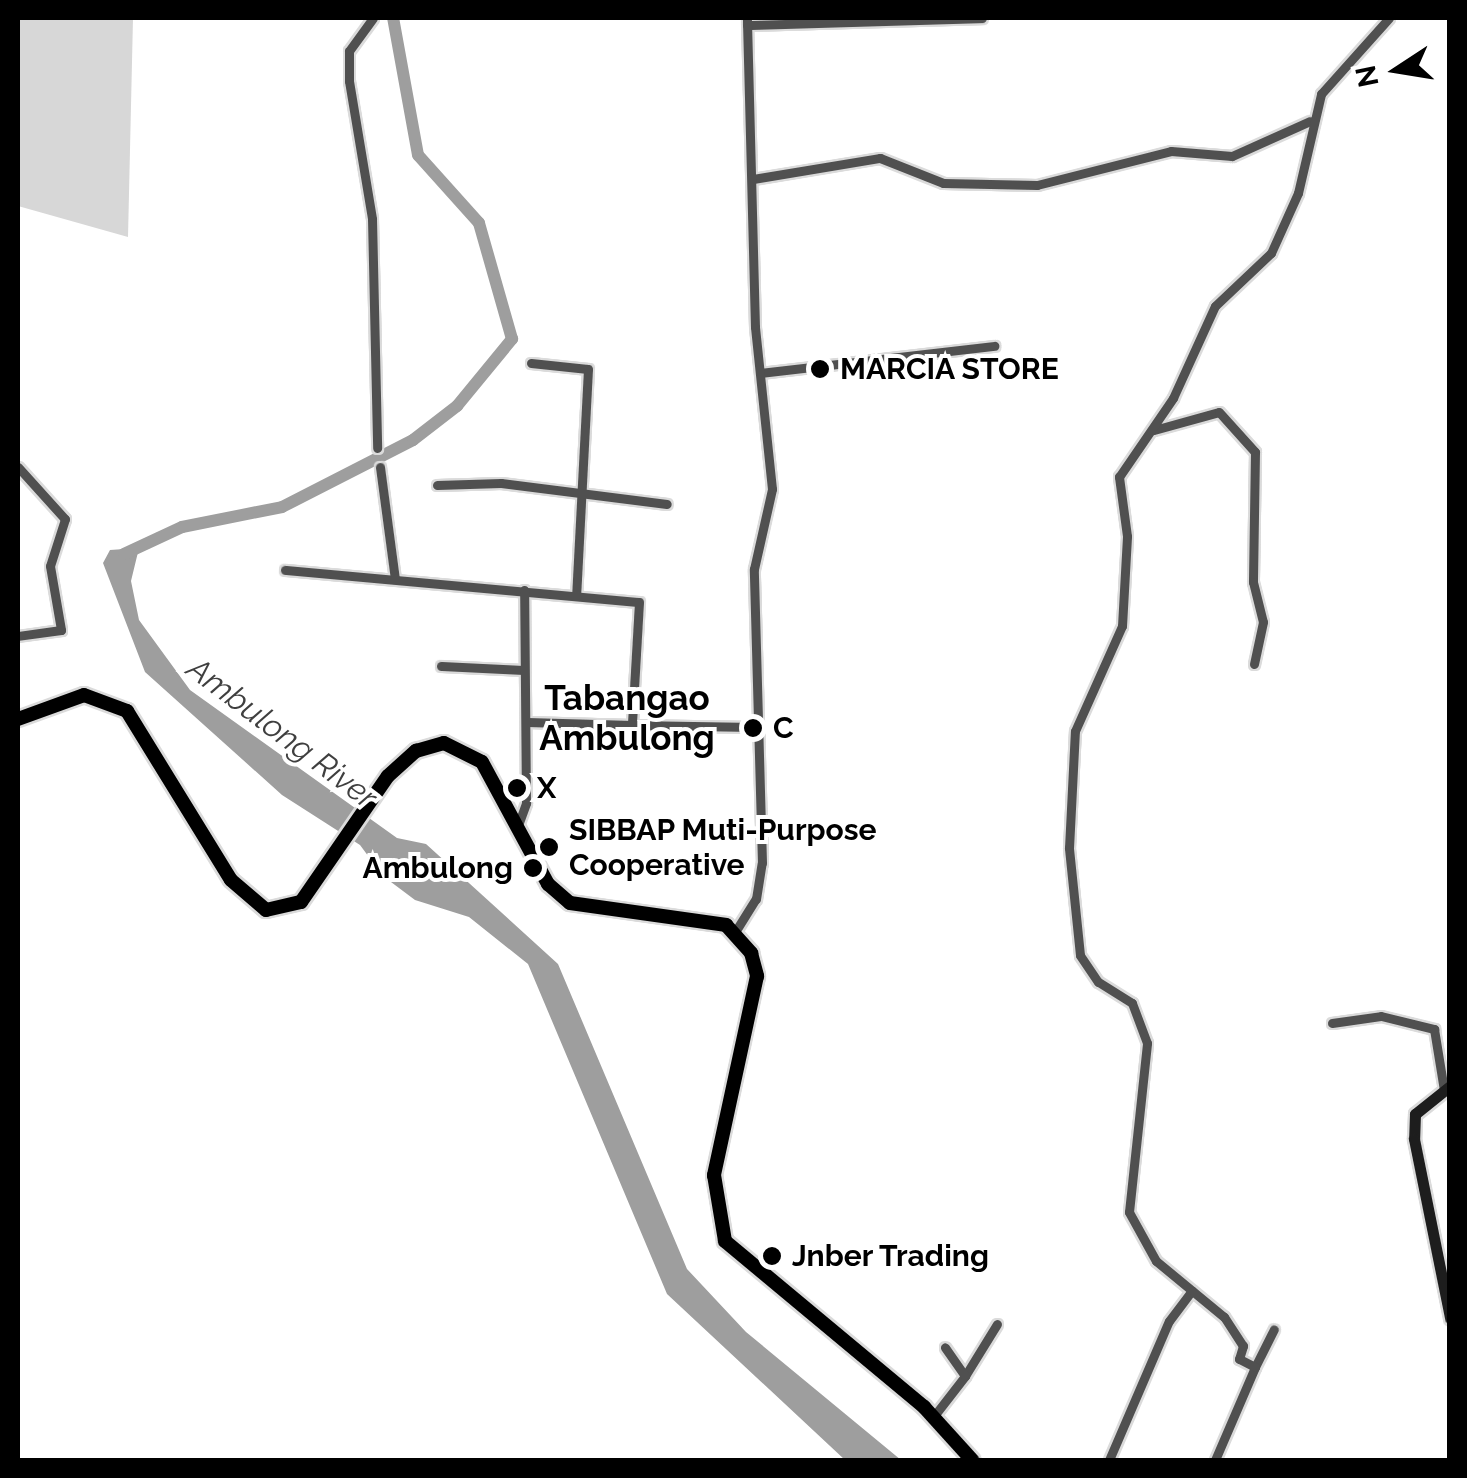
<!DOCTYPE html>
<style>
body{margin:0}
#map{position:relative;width:1467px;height:1478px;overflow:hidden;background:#fff;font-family:Raleway,sans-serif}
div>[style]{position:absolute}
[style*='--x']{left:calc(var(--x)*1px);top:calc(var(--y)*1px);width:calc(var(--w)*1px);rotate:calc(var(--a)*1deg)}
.green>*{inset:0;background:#d7d7d7}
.water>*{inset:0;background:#9e9e9e}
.river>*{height:12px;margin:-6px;padding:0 6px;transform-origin:6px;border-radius:6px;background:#9e9e9e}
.roads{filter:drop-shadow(2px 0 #dbdbdb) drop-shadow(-2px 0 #dbdbdb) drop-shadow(0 2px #dbdbdb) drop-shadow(0 -2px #dbdbdb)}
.street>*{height:9px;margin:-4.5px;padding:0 4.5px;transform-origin:4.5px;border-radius:4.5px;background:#505050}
.secondary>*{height:11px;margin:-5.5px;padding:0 5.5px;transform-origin:5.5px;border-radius:5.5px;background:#1d1d1d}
.primary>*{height:14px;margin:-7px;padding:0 7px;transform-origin:7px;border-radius:7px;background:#000}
.dots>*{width:28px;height:28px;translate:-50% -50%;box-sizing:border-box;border:5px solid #fff;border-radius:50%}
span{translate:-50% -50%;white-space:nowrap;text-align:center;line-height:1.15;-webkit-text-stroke:8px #fff;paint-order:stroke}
.poi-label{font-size:30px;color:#000;font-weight:700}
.left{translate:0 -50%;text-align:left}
.right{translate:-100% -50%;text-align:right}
.water-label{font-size:32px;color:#3f3f3f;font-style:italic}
.quarter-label{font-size:35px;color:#000;font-weight:700}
.frame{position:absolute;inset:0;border:20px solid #000;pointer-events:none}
.north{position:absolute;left:1347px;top:20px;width:100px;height:100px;-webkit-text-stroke:8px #fff;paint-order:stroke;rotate:258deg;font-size:28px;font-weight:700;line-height:40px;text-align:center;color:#000}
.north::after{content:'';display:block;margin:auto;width:35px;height:45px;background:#000;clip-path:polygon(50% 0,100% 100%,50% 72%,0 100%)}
</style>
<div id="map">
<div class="green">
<div style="clip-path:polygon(18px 18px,133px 18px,128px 237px,18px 206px)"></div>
</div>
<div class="water">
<div style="clip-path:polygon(139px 548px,131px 581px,139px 620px,190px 690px,397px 838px,426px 844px,558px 964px,687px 1269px,746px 1332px,901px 1460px,845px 1460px,667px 1294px,528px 964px,469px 917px,415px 900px,383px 876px,360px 845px,282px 795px,145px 672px,103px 563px,110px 550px)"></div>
</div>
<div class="river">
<div style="--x:124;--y:554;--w:64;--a:-25"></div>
<div style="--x:182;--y:527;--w:102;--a:-11.3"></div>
<div style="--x:282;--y:507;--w:147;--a:-27.1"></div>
<div style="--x:413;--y:440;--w:56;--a:-37.7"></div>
<div style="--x:457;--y:406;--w:87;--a:-50.6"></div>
<div style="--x:512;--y:339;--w:121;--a:-105.9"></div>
<div style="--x:479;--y:223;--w:91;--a:-131.9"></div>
<div style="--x:418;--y:155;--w:139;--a:-100.3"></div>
</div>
<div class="roads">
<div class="street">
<div style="--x:373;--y:18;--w:41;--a:126"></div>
<div style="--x:349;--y:51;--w:30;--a:90"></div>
<div style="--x:349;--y:81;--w:140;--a:80.5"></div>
<div style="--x:372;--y:219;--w:229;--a:88.7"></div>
<div style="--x:747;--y:25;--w:235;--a:-1.7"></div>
<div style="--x:753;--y:179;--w:129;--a:-9.4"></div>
<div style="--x:880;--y:158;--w:68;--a:21.6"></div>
<div style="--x:943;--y:183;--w:94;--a:1.2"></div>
<div style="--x:1037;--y:185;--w:138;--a:-14.2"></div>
<div style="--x:1171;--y:151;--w:61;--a:4.7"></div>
<div style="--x:1232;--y:156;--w:85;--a:-24.2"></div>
<div style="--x:531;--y:363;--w:57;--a:6"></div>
<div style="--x:588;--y:369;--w:227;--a:93"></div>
<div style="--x:760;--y:373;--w:236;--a:-6.6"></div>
<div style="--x:1154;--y:430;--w:67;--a:-15.5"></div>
<div style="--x:1219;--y:412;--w:54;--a:48"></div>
<div style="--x:1255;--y:452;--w:130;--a:90.9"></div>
<div style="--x:1253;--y:582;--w:41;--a:76"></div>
<div style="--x:1263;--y:622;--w:43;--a:102.1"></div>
<div style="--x:18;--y:467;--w:70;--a:47.9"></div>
<div style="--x:65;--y:519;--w:49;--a:107.7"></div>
<div style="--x:50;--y:566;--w:65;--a:80.2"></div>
<div style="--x:61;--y:630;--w:43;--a:172.1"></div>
<div style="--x:380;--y:467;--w:113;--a:82.4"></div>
<div style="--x:437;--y:485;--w:64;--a:-1.8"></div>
<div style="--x:501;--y:483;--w:167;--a:7.2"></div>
<div style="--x:285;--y:570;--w:355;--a:5.2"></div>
<div style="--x:639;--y:602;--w:123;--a:93.3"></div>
<div style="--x:632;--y:725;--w:122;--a:0.9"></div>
<div style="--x:441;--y:666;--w:83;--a:2.8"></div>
<div style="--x:527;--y:722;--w:105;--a:1.6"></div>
<div style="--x:517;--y:828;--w:27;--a:-70"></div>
<div style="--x:526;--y:803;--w:213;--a:-90.5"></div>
<div style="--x:735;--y:932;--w:39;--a:-58"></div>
<div style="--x:756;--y:899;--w:36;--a:-81"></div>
<div style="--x:762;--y:863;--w:294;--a:-91.6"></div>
<div style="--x:754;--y:569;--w:82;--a:-77.3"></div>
<div style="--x:772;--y:489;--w:163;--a:-96"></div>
<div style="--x:755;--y:327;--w:309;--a:-91.5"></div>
<div style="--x:1332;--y:1023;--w:49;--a:-8.1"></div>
<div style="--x:1381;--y:1016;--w:55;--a:13.8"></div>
<div style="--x:1434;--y:1029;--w:62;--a:80.7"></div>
<div style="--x:1255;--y:1367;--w:42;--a:-63.4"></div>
<div style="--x:965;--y:1376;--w:61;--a:-58.4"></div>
<div style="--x:934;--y:1416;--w:51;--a:-52.2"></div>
<div style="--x:965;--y:1376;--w:35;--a:-125"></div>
<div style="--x:1109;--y:1460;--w:151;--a:-66.7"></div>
<div style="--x:1169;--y:1321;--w:38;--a:-53"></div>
<div style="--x:1215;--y:1460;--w:101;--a:-66.7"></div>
<div style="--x:1255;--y:1367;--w:18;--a:-153"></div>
<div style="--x:1239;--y:1359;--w:14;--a:-73"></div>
<div style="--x:1243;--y:1346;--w:35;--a:-123"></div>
<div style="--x:1224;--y:1317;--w:88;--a:-140.5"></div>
<div style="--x:1156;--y:1261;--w:56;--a:-118.9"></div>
<div style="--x:1129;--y:1212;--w:170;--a:-83.9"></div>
<div style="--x:1147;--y:1043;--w:43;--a:-110.6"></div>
<div style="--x:1132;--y:1003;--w:40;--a:-148"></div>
<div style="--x:1098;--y:982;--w:32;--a:-124"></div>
<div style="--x:1080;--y:955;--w:108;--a:-95.9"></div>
<div style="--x:1069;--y:848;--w:117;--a:-87.1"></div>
<div style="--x:1075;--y:731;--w:115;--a:-65.9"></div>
<div style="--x:1122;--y:626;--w:90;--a:-86.8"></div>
<div style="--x:1127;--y:536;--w:60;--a:-97.7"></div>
<div style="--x:1119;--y:477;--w:96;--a:-55.6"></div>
<div style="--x:1173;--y:398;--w:101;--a:-65.5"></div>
<div style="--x:1215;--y:306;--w:77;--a:-43.4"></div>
<div style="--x:1271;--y:253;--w:66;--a:-65.8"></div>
<div style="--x:1298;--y:193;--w:102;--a:-76.9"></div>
<div style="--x:1321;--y:94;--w:102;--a:-48.2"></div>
</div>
<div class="secondary">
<div style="--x:1450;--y:1086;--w:45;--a:141.3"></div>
<div style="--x:1415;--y:1114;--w:25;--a:92"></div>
<div style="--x:1414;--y:1139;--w:183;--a:78.6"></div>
</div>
<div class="primary">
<div style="--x:18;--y:719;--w:70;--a:-20"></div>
<div style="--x:84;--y:695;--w:46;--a:20.4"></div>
<div style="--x:127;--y:711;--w:198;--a:58.4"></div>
<div style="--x:231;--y:880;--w:46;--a:40.6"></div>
<div style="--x:266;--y:910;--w:36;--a:-13"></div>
<div style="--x:301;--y:902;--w:153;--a:-55.4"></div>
<div style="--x:388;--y:776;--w:38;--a:-42"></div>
<div style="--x:416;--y:751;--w:29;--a:-16"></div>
<div style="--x:444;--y:743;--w:42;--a:26.6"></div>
<div style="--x:482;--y:762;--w:139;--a:61.6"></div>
<div style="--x:548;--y:884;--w:29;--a:41"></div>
<div style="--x:570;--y:903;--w:158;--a:8"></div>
<div style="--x:726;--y:925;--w:38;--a:48"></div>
<div style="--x:751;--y:953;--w:24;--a:75"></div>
<div style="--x:757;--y:976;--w:204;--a:102.2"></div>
<div style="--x:714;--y:1175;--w:67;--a:80.5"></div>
<div style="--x:725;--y:1241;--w:259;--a:39.8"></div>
<div style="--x:924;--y:1407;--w:72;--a:47.8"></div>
</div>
</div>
<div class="dots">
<div style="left:820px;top:369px;background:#000"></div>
<div style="left:753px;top:728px;background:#000"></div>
<div style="left:517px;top:788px;background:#000"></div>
<div style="left:549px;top:847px;background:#000"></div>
<div style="left:533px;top:868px;background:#000"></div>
<div style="left:772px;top:1256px;background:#000"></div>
</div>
<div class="poi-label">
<span class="left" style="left:840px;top:369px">MARCIA STORE</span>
<span class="left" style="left:773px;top:728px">C</span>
<span class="left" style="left:537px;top:788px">X</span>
<span class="left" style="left:569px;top:847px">SIBBAP Muti-Purpose<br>Cooperative</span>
<span class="right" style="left:513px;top:868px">Ambulong</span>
<span class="left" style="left:792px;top:1256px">Jnber Trading</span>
</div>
<div class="water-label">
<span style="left:282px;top:733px;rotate:37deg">Ambulong River</span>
</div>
<div class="quarter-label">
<span style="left:627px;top:718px">Tabangao<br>Ambulong</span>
</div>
<div class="frame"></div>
<div class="north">N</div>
</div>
